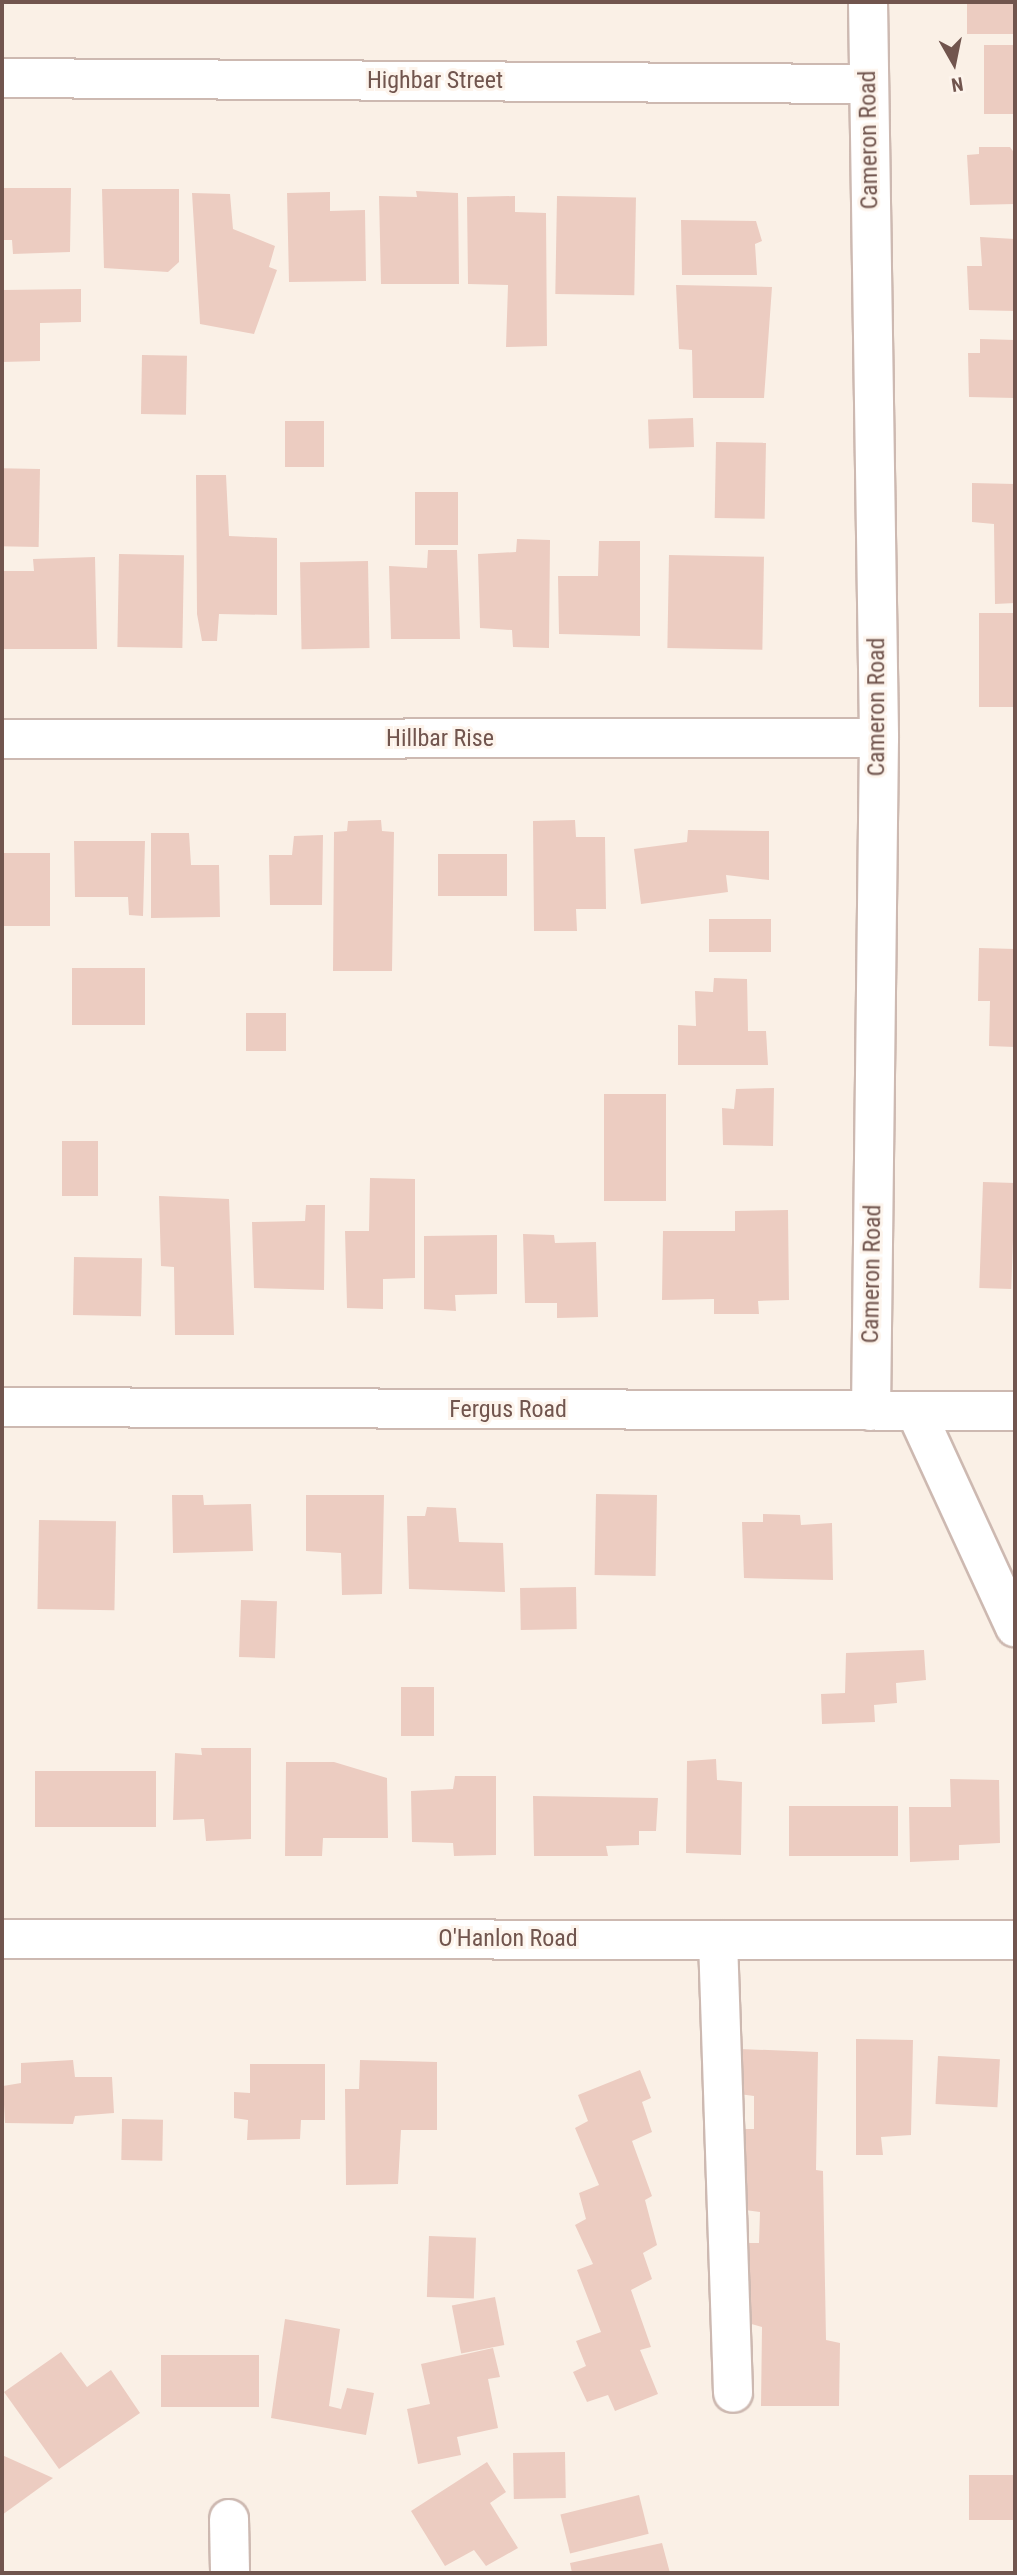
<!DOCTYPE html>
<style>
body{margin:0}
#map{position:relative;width:1017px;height:2575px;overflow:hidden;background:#faf0e6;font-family:"Roboto Condensed",sans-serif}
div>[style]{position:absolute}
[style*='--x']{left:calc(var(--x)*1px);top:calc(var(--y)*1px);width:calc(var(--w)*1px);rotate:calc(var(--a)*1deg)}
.building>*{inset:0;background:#ecccc1;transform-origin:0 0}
.roads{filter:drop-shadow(2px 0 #cdb9b1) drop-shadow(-2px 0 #cdb9b1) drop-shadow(0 2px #cdb9b1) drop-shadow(0 -2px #cdb9b1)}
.street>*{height:38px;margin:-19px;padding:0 19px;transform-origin:19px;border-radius:19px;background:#fff}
.secondary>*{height:38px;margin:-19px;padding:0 19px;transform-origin:19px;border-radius:19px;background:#fff}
span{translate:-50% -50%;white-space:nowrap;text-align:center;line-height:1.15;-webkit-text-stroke:6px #fdf4ec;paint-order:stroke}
.street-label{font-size:24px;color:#71554e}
.frame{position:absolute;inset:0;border:4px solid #71554e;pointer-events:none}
.north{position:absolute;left:919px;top:28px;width:70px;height:70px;-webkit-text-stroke:5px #fdf4ec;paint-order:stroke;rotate:171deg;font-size:19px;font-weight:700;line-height:28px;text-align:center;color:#71554e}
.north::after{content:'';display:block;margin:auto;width:24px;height:32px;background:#71554e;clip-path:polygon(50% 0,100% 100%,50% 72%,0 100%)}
</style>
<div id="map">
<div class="building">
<div style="left:967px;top:2px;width:48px;height:32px"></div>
<div style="left:1015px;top:45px;width:69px;height:31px;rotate:90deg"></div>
<div style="clip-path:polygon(979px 147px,1010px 147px,1015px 154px,1015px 204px,970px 205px,967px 155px,979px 154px)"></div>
<div style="clip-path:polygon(2px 188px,71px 188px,70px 252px,13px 254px,12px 240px,2px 240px)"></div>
<div style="clip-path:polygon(102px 189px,179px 189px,179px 262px,168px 272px,104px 268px)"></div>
<div style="clip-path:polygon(416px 191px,458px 193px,459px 284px,381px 284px,379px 196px,417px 197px)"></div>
<div style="clip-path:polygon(330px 192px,330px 211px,365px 210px,366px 281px,289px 282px,287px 193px)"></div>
<div style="clip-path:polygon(192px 193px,230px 194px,233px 229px,275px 246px,269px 267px,277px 270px,254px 334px,200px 324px)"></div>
<div style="clip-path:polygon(515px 196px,515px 212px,546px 213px,547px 346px,506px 347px,508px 285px,468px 284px,467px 197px)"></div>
<div style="left:557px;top:196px;width:79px;height:98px;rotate:1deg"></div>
<div style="clip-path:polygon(681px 220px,756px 221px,762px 241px,755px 244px,757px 275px,682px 275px)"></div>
<div style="clip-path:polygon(980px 237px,1015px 239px,1015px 311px,969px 310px,967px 266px,982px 266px)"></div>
<div style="clip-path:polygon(676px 285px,772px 287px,764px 398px,693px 398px,692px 350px,679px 349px)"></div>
<div style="clip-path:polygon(81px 289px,81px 322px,40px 323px,40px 361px,2px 362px,2px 290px)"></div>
<div style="clip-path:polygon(980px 339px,1015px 340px,1015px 398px,969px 397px,968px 353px,980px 353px)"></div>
<div style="left:142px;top:355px;width:45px;height:59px;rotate:1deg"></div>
<div style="left:693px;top:418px;width:29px;height:45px;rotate:88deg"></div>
<div style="left:285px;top:421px;width:39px;height:46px"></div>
<div style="left:716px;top:442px;width:50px;height:76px;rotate:1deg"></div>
<div style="left:40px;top:469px;width:78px;height:38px;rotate:91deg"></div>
<div style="clip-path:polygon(196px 475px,226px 475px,229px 536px,277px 538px,277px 615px,219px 614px,217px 641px,202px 641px,197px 614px)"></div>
<div style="clip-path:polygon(972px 483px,1015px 484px,1015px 603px,995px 604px,994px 524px,972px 522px)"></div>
<div style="left:415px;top:492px;width:43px;height:53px"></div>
<div style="clip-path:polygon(517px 539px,550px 540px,549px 648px,513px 647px,512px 630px,480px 628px,478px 554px,516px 552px)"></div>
<div style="clip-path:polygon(599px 541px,640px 541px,640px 636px,559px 634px,558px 576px,598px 576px)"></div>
<div style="clip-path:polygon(428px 550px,457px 550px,460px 639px,391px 639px,389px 566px,427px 568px)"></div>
<div style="left:119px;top:554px;width:65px;height:93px;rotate:1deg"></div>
<div style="left:669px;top:555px;width:95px;height:93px;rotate:1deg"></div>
<div style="clip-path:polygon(95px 557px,97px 649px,2px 649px,2px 571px,34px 571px,33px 559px)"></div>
<div style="left:368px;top:561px;width:87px;height:68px;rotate:89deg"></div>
<div style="left:979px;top:613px;width:36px;height:94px"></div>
<div style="clip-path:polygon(381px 820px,382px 831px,394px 832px,392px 971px,333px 971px,334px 832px,347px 831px,348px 821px)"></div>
<div style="clip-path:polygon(575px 820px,576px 837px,605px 837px,606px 909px,576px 909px,577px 931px,534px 931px,533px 821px)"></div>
<div style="clip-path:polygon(688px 830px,769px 831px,769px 880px,726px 875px,728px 892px,641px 904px,634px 849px,687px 842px)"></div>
<div style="clip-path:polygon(151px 833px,189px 833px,191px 865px,219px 865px,220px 917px,151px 918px)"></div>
<div style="clip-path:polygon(323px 835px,322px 905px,270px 905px,269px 855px,292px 855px,294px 836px)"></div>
<div style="clip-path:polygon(74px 841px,145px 841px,143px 916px,129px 915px,128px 897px,75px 897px)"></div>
<div style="left:2px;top:853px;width:48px;height:73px"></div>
<div style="left:438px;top:854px;width:69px;height:42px"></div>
<div style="left:709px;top:919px;width:62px;height:33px"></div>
<div style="clip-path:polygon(979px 948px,1015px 949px,1015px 1047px,989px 1046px,990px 1001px,978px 1001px)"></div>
<div style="left:72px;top:968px;width:73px;height:57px"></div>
<div style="clip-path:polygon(714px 978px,747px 979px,748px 1031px,766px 1031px,768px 1065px,678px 1065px,678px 1025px,696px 1026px,695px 991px,713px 992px)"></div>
<div style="left:246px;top:1013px;width:40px;height:38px"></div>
<div style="clip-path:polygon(774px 1088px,773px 1146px,723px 1145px,722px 1108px,734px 1109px,736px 1089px)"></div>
<div style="left:604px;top:1094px;width:62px;height:107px"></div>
<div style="left:62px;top:1141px;width:36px;height:55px"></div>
<div style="clip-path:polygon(370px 1178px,415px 1179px,415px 1278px,383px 1279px,383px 1309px,347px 1308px,345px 1231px,369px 1231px)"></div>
<div style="left:983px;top:1182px;width:32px;height:106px;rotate:2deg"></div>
<div style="clip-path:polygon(159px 1196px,229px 1199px,234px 1335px,175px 1335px,174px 1267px,161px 1266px)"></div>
<div style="clip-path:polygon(306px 1205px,325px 1205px,324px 1290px,254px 1288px,252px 1222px,305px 1221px)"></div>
<div style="clip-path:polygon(788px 1210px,789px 1300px,758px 1301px,759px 1314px,714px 1314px,714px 1299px,662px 1300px,663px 1231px,735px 1231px,735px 1211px)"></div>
<div style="clip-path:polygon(523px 1234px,554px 1235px,555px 1243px,596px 1242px,598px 1317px,557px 1318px,557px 1303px,525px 1303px)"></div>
<div style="clip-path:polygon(497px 1235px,497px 1294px,455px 1295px,456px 1311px,424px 1309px,424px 1236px)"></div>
<div style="left:74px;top:1257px;width:68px;height:58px;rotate:1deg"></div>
<div style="clip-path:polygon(172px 1495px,203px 1495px,204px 1505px,251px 1504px,253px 1551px,173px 1553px)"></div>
<div style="clip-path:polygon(306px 1495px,384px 1495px,382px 1594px,342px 1595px,341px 1553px,306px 1551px)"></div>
<div style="left:657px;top:1495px;width:81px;height:61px;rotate:91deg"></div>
<div style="clip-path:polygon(427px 1507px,456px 1508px,459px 1542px,503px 1543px,505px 1592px,409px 1589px,407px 1516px,425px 1516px)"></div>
<div style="clip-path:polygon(763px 1514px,800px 1515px,801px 1525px,832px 1523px,833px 1580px,744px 1578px,742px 1522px,763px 1522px)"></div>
<div style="left:39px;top:1520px;width:77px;height:89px;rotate:1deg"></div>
<div style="left:576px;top:1587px;width:42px;height:56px;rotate:89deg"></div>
<div style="left:241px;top:1600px;width:36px;height:57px;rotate:2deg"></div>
<div style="clip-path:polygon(924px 1650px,926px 1680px,896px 1683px,897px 1703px,874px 1705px,875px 1722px,822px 1724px,821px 1694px,845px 1693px,846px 1653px)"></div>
<div style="left:434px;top:1687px;width:49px;height:33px;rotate:90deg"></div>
<div style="clip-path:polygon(201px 1748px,251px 1748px,251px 1839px,206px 1841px,204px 1819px,173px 1820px,175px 1753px,202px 1755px)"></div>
<div style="clip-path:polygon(716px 1759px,717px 1780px,742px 1782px,741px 1855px,686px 1853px,687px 1761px)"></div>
<div style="clip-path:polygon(286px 1762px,334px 1762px,387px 1778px,388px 1838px,323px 1838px,322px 1856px,285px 1856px)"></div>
<div style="left:35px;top:1771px;width:121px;height:56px"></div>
<div style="clip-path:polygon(455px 1776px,496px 1776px,496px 1855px,454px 1856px,453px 1843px,412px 1842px,411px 1791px,453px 1789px)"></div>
<div style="clip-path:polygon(950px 1779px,999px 1780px,1000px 1843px,959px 1845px,959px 1860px,910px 1862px,909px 1807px,951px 1807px)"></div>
<div style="clip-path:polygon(533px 1796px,658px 1798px,656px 1831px,639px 1831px,639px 1845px,606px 1846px,608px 1856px,534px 1856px)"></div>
<div style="left:789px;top:1806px;width:109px;height:50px"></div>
<div style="clip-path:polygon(856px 2039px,913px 2040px,911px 2135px,881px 2137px,883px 2155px,856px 2155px)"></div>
<div style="clip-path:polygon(739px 2049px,818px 2052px,816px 2170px,823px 2171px,826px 2340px,840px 2343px,839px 2406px,761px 2406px,762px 2327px,748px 2323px,745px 2243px,759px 2243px,760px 2212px,745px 2210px,737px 2129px,754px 2129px,754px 2096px,739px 2094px)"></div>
<div style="left:938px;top:2056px;width:62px;height:48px;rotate:3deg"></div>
<div style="clip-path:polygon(73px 2060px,75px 2077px,112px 2077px,114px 2113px,75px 2116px,73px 2124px,5px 2123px,3px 2086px,21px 2083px,21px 2063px)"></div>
<div style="clip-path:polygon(360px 2060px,437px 2062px,437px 2130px,401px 2130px,398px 2184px,346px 2185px,345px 2089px,359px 2089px)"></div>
<div style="clip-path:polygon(250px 2064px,325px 2064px,325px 2120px,301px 2120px,300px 2139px,247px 2140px,248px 2120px,234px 2118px,234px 2092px,250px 2093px)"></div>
<div style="clip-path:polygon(640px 2070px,651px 2098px,642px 2102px,652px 2132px,632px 2141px,652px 2196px,645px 2200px,657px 2245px,643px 2253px,652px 2279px,631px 2290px,651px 2347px,640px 2350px,658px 2394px,615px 2411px,608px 2395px,587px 2402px,573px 2372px,586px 2366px,576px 2341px,601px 2332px,577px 2270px,593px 2264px,575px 2225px,586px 2219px,579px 2193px,599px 2185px,575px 2128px,588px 2121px,578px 2095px)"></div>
<div style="left:122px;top:2119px;width:41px;height:41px;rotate:1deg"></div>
<div style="left:429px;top:2236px;width:47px;height:61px;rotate:2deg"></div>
<div style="left:495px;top:2297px;width:49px;height:44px;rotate:79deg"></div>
<div style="clip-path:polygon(285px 2319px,340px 2329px,329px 2406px,341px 2409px,347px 2388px,374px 2393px,366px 2435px,271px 2418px)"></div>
<div style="clip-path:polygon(493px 2348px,500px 2377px,488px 2379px,498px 2428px,457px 2437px,461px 2455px,418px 2464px,407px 2409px,430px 2404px,421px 2364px)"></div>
<div style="clip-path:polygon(61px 2352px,87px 2387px,111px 2370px,140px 2413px,59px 2469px,4px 2392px)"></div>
<div style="left:161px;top:2355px;width:98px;height:52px"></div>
<div style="left:565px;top:2452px;width:46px;height:52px;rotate:89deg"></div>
<div style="clip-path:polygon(2px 2455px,53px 2478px,2px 2515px)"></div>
<div style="clip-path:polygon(487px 2462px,506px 2492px,490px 2503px,518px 2548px,486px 2566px,474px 2550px,445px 2566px,411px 2511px)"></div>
<div style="left:969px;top:2475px;width:46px;height:45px"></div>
<div style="left:639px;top:2495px;width:40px;height:81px;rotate:76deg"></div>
<div style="clip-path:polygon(662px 2543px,670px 2573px,572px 2573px,570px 2563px)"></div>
</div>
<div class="roads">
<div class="street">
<div style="--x:2;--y:78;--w:866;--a:0.4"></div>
<div style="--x:2;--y:739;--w:877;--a:-0.07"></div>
<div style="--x:2;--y:1939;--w:1013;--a:0.06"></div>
<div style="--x:718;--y:1940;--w:453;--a:88.1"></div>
<div style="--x:229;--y:2519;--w:54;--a:88.9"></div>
</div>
<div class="secondary">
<div style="--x:868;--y:2;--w:736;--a:89.14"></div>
<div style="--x:879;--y:738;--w:673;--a:90.68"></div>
<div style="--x:2;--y:1407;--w:1013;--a:0.23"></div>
<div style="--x:916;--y:1412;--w:237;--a:65.3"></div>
</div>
</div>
<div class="street-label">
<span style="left:435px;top:81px">Highbar Street</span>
<span style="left:869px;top:140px;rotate:-91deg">Cameron Road</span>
<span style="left:877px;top:707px;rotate:-90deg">Cameron Road</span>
<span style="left:440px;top:739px">Hillbar Rise</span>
<span style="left:872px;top:1274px;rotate:-89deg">Cameron Road</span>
<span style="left:508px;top:1410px">Fergus Road</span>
<span style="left:508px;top:1939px">O'Hanlon Road</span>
</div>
<div class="frame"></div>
<div class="north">N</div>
</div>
